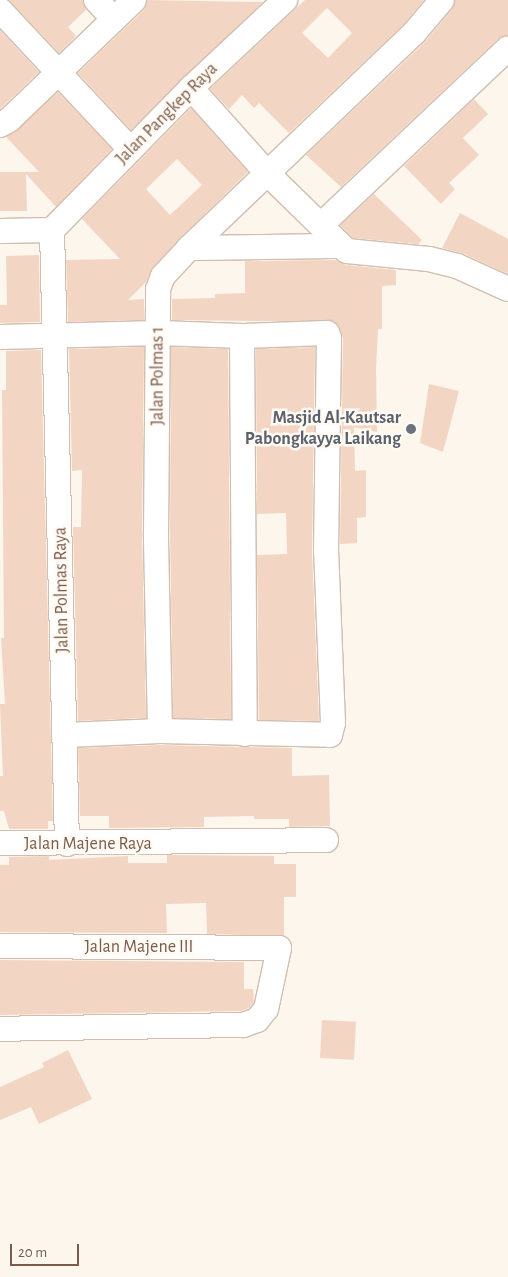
<!DOCTYPE html>
<style>
body{margin:0}
#map{position:relative;width:508px;height:1277px;overflow:hidden;background:#fdf6ec;font-family:"Alegreya Sans",sans-serif}
div>[style]{position:absolute}
[style*='--x']{left:calc(var(--x)*1px);top:calc(var(--y)*1px);width:calc(var(--w)*1px);rotate:calc(var(--a)*1deg)}
.building>*{inset:0;background:#f3d5c3;transform-origin:0 0}
.roads{filter:drop-shadow(1px 0 #d1beb0) drop-shadow(-1px 0 #d1beb0) drop-shadow(0 1px #d1beb0) drop-shadow(0 -1px #d1beb0)}
.minor>*{height:24px;margin:-12px;padding:0 12px;transform-origin:12px;border-radius:12px;background:#fff}
.dots>*{width:14px;height:14px;translate:-50% -50%;box-sizing:border-box;border:2px solid #fffaf3;border-radius:50%}
span{translate:-50% -50%;white-space:nowrap;text-align:center;line-height:1.15;-webkit-text-stroke:5px #fffaf3;paint-order:stroke}
.street-label{font-size:18px;color:#7a5c4d}
.worship-label{font-size:18px;color:#5b616d;font-weight:700}
.right{translate:-100% -50%;text-align:right}
.scale{position:absolute;left:10px;top:1244px;width:69px;height:22px;box-sizing:border-box;border:2px solid #7a5c4d;border-top:0;padding-left:6px;font-size:15px;line-height:18px;white-space:nowrap;color:#7a5c4d;-webkit-text-stroke:4px #fffaf3;paint-order:stroke}
</style>
<div id="map">
<div class="building">
<div style="clip-path:polygon(9px 0,83px 0,86px 10px,68px 27px,76px 36px,59px 53px)"></div>
<div style="clip-path:polygon(147px 0,263px 2px,131px 130px,78px 73px,144px 10px)"></div>
<div style="clip-path:polygon(evenodd,305px 0,424px 0,404px 24px,289px 133px,259px 103px,254px 108px,242px 95px,229px 109px,210px 89px,305px 0,327px 8px,352px 33px,328px 58px,302px 33px,327px 8px)"></div>
<div style="clip-path:polygon(455px 0,508px 0,508px 35px,499px 38px,341px 187px,306px 155px,424px 43px,452px 9px)"></div>
<div style="clip-path:polygon(0 30px,39px 72px,0 109px)"></div>
<div style="clip-path:polygon(58px 92px,112px 149px,56px 207px,26px 174px,27px 211px,0 211px,0 172px,39px 172px,6px 137px)"></div>
<div style="clip-path:polygon(474px 99px,488px 114px,463px 138px,479px 155px,449px 183px,455px 189px,441px 204px,404px 166px)"></div>
<div style="clip-path:polygon(evenodd,191px 108px,248px 172px,179px 239px,153px 267px,146px 282px,128px 300px,144px 299px,144px 320px,68px 322px,66px 260px,120px 259px,82px 219px,191px 108px,177px 159px,202px 185px,170px 215px,146px 189px,177px 159px)"></div>
<div style="clip-path:polygon(374px 194px,422px 240px,418px 244px,353px 238px,340px 225px)"></div>
<div style="clip-path:polygon(460px 213px,508px 239px,508px 274px,462px 253px,442px 248px)"></div>
<div style="clip-path:polygon(39px 255px,40px 322px,0 323px,0 305px,7px 305px,6px 256px)"></div>
<div style="clip-path:polygon(336px 260px,346px 265px,396px 270px,396px 285px,382px 286px,382px 329px,378px 329px,376px 369px,377px 432px,354px 427px,355px 471px,366px 470px,366px 517px,357px 518px,357px 543px,340px 544px,343px 338px,335px 322px,172px 320px,172px 299px,215px 298px,215px 294px,245px 293px,245px 261px)"></div>
<div style="clip-path:polygon(144px 347px,142px 534px,146px 718px,78px 721px,73px 527px,81px 527px,82px 470px,72px 471px,69px 349px)"></div>
<div style="clip-path:polygon(171px 347px,228px 349px,231px 719px,173px 718px,170px 534px)"></div>
<div style="clip-path:polygon(315px 347px,312px 552px,319px 721px,259px 720px,257px 555px,287px 554px,286px 513px,257px 514px,256px 349px)"></div>
<div style="clip-path:polygon(41px 350px,53px 821px,48px 821px,48px 829px,9px 829px,4px 811px,0 811px,0 776px,3px 776px,0 704px,5px 704px,1px 638px,4px 638px,2px 390px,6px 390px,6px 351px)"></div>
<div style="clip-path:polygon(429px 384px,459px 391px,443px 452px,420px 443px)"></div>
<div style="clip-path:polygon(160px 745px,292px 748px,292px 776px,329px 775px,330px 826px,289px 827px,289px 819px,254px 819px,254px 816px,204px 817px,204px 827px,109px 828px,109px 816px,80px 816px,78px 748px)"></div>
<div style="clip-path:polygon(167px 855px,274px 856px,274px 864px,296px 864px,296px 897px,284px 897px,284px 936px,207px 934px,206px 903px,166px 904px,167px 933px,0 932px,0 865px,9px 865px,9px 857px,49px 856px,49px 860px,128px 856px,128px 863px,167px 863px)"></div>
<div style="clip-path:polygon(0 960px,244px 962px,244px 989px,253px 989px,254px 1002px,249px 1008px,241px 1011px,0 1015px)"></div>
<div style="left:322px;top:1020px;width:34px;height:38px;rotate:3deg"></div>
<div style="clip-path:polygon(68px 1050px,92px 1099px,39px 1124px,31px 1107px,0 1120px,0 1087px,44px 1067px,42px 1063px)"></div>
</div>
<div class="roads">
<div class="minor">
<div style="--x:96;--y:0;--w:26;--a:47"></div>
<div style="--x:0;--y:10;--w:190;--a:46.9"></div>
<div style="--x:191;--y:88;--w:115;--a:48.2"></div>
<div style="--x:268;--y:174;--w:110;--a:44.3"></div>
<div style="--x:347;--y:251;--w:82;--a:5.6"></div>
<div style="--x:429;--y:259;--w:29;--a:14"></div>
<div style="--x:457;--y:266;--w:56;--a:24.3"></div>
<div style="--x:0;--y:125;--w:10;--a:-29"></div>
<div style="--x:9;--y:120;--w:173;--a:-43.8"></div>
<div style="--x:321;--y:225;--w:257;--a:-43.4"></div>
<div style="--x:52;--y:230;--w:614;--a:88.6"></div>
<div style="--x:52;--y:230;--w:199;--a:-45.6"></div>
<div style="--x:191;--y:88;--w:129;--a:-43.1"></div>
<div style="--x:0;--y:231;--w:52;--a:-1.1"></div>
<div style="--x:189;--y:248;--w:149;--a:-0.8"></div>
<div style="--x:0;--y:337;--w:159;--a:-1.4"></div>
<div style="--x:159;--y:333;--w:83;--a:2.1"></div>
<div style="--x:242;--y:336;--w:398;--a:89.6"></div>
<div style="--x:160;--y:731;--w:197;--a:-91.2"></div>
<div style="--x:156;--y:534;--w:245;--a:-89.5"></div>
<div style="--x:158;--y:289;--w:14;--a:-69"></div>
<div style="--x:163;--y:276;--w:38;--a:-47"></div>
<div style="--x:189;--y:248;--w:311;--a:-43.7"></div>
<div style="--x:414;--y:33;--w:43;--a:-49.7"></div>
<div style="--x:66;--y:735;--w:94;--a:-2.4"></div>
<div style="--x:160;--y:731;--w:170;--a:1.3"></div>
<div style="--x:330;--y:735;--w:12;--a:-76"></div>
<div style="--x:333;--y:723;--w:171;--a:-92.3"></div>
<div style="--x:326;--y:552;--w:214;--a:-89.2"></div>
<div style="--x:329;--y:338;--w:5;--a:-112"></div>
<div style="--x:327;--y:333;--w:85;--a:178"></div>
<div style="--x:0;--y:843;--w:326;--a:-0.5"></div>
<div style="--x:0;--y:946;--w:279;--a:0.4"></div>
<div style="--x:279;--y:948;--w:62;--a:102"></div>
<div style="--x:266;--y:1009;--w:14;--a:129"></div>
<div style="--x:257;--y:1020;--w:15;--a:160"></div>
<div style="--x:243;--y:1025;--w:243;--a:179.1"></div>
</div>
</div>
<div class="dots">
<div style="left:411px;top:429px;background:#6b7280"></div>
</div>
<div class="street-label">
<span style="left:167px;top:114px;rotate:-45deg">Jalan Pangkep Raya</span>
<span style="left:158px;top:376px;rotate:-90deg">Jalan Polmas 1</span>
<span style="left:62px;top:590px;rotate:-91deg">Jalan Polmas Raya</span>
<span style="left:88px;top:844px">Jalan Majene Raya</span>
<span style="left:139px;top:947px">Jalan Majene III</span>
</div>
<div class="worship-label">
<span class="right" style="left:401px;top:429px">Masjid Al-Kautsar<br>Pabongkayya Laikang</span>
</div>
<div class="scale">20 m</div>
</div>
